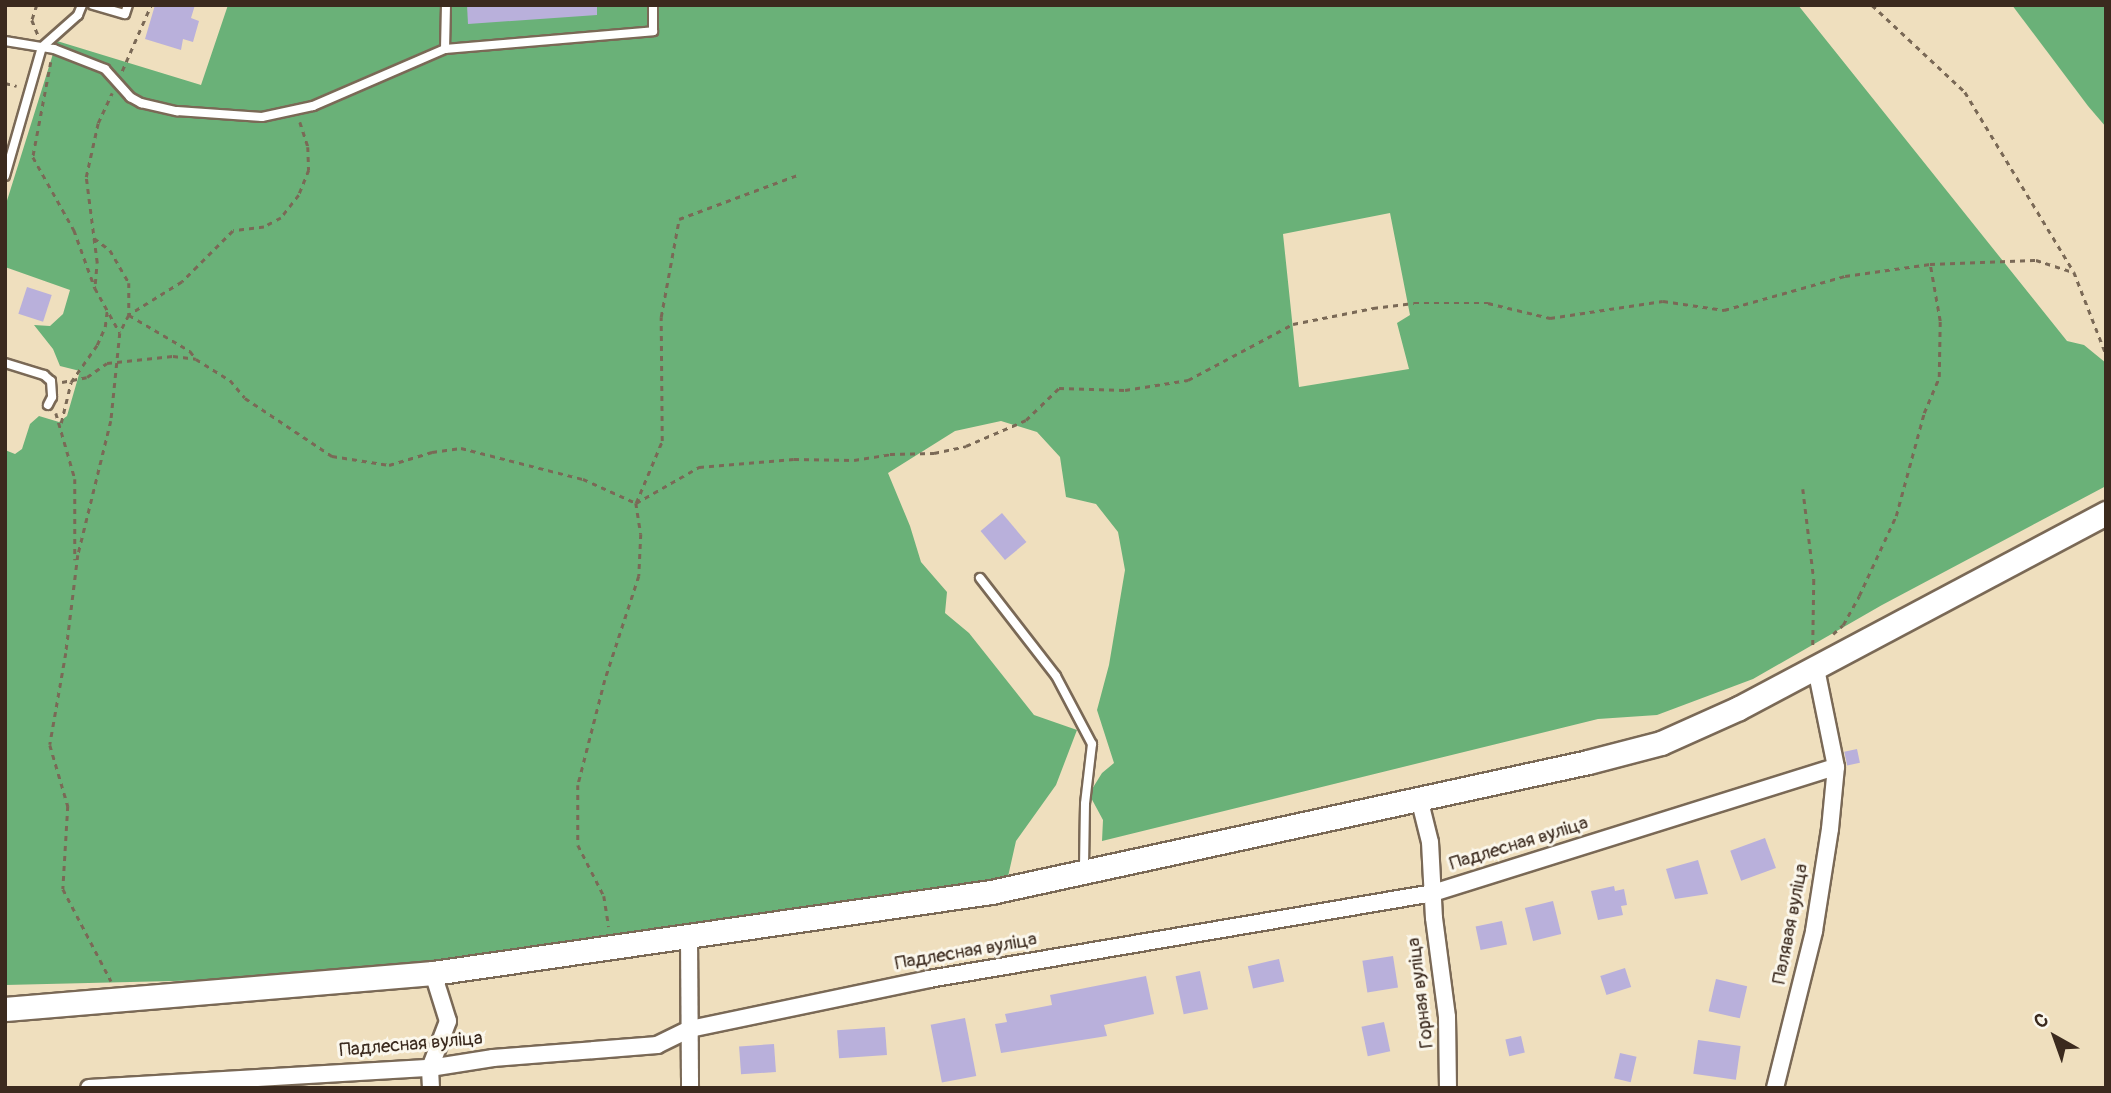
<!DOCTYPE html>
<meta charset="utf-8">
<style>
body{margin:0}
#map{position:relative;width:2111px;height:1093px;overflow:hidden;background:#efdfbe;font-family:Pangolin,sans-serif}
div>[style]{position:absolute}
[style*='--x']{left:calc(var(--x)*1px);top:calc(var(--y)*1px);width:calc(var(--w)*1px);rotate:calc(var(--a)*1deg)}
.forest>*{inset:0;background:#6ab178}
.building>*{inset:0;background:#b9b0db;transform-origin:0 0}
.path>*{height:2.5px;margin-top:-1.25px;transform-origin:0;background:repeating-linear-gradient(90deg,#7a6956 0 5px,transparent 0 10px)}
.roads{filter:drop-shadow(2px 0 #7a6956) drop-shadow(-2px 0 #7a6956) drop-shadow(0 2px #7a6956) drop-shadow(0 -2px #7a6956)}
.lane>*{height:8px;margin:-4px;padding:0 4px;transform-origin:4px;border-radius:4px;background:#fff}
.street>*{height:16px;margin:-8px;padding:0 8px;transform-origin:8px;border-radius:8px;background:#fff}
.secondary>*{height:23px;margin:-11.5px;padding:0 11.5px;transform-origin:11.5px;border-radius:11.5px;background:#fff}
span{translate:-50% -50%;white-space:nowrap;text-align:center;line-height:1.15;-webkit-text-stroke:6px #fbf7ec;paint-order:stroke}
.street-label{font-size:19px;color:#3b2a1e}
.frame{position:absolute;inset:0;border:7px solid #3b2a1e;pointer-events:none}
.north{position:absolute;left:2020px;top:1002px;width:70px;height:70px;-webkit-text-stroke:5px #fbf7ec;paint-order:stroke;rotate:320deg;font-size:19px;font-weight:700;line-height:28px;text-align:center;color:#3b2a1e}
.north::after{content:'';display:block;margin:auto;width:24px;height:32px;background:#3b2a1e;clip-path:polygon(50% 0,100% 100%,50% 72%,0 100%)}
</style>
<div id="map">
<div class="forest">
<div style="clip-path:polygon(evenodd,228px 5px,1798px 5px,2067px 341px,2084px 345px,2106px 363px,2106px 486px,1882px 605px,1753px 679px,1657px 715px,1598px 719px,1102px 841px,1103px 820px,1089px 794px,1102px 773px,1114px 763px,1097px 710px,1109px 665px,1125px 570px,1118px 532px,1096px 504px,1066px 497px,1060px 457px,1037px 432px,1001px 421px,955px 431px,888px 473px,910px 526px,921px 562px,947px 592px,945px 613px,969px 633px,1034px 715px,1077px 730px,1056px 785px,1016px 841px,1007px 881px,340px 977px,5px 985px,5px 450px,15px 454px,22px 449px,30px 424px,39px 416px,59px 422px,67px 416px,80px 371px,60px 366px,53px 349px,34px 325px,50px 326px,63px 314px,70px 290px,5px 267px,5px 207px,57px 41px,201px 85px,228px 5px,1390px 213px,1410px 315px,1397px 323px,1409px 369px,1299px 387px,1283px 234px,1390px 213px)"></div>
<div style="clip-path:polygon(2012px 5px,2106px 5px,2106px 127px,2088px 106px)"></div>
</div>
<div class="building">
<div style="clip-path:polygon(155px 5px,195px 5px,191px 18px,199px 21px,193px 42px,183px 39px,181px 50px,145px 39px)"></div>
<div style="clip-path:polygon(467px 5px,597px 5px,597px 15px,468px 24px)"></div>
<div style="left:27px;top:287px;width:26px;height:28px;rotate:18deg"></div>
<div style="left:1002px;top:513px;width:38px;height:28px;rotate:50deg"></div>
<div style="left:1857px;top:749px;width:14px;height:13px;rotate:78deg"></div>
<div style="left:1765px;top:838px;width:32px;height:37px;rotate:70deg"></div>
<div style="clip-path:polygon(1698px 860px,1708px 894px,1675px 899px,1666px 869px)"></div>
<div style="clip-path:polygon(1614px 886px,1615px 891px,1624px 889px,1627px 905px,1621px 906px,1623px 915px,1598px 920px,1591px 891px)"></div>
<div style="left:1553px;top:901px;width:34px;height:29px;rotate:76deg"></div>
<div style="left:1502px;top:921px;width:24px;height:27px;rotate:78deg"></div>
<div style="left:1393px;top:956px;width:32px;height:31px;rotate:81deg"></div>
<div style="left:1279px;top:959px;width:23px;height:32px;rotate:77deg"></div>
<div style="left:1625px;top:968px;width:20px;height:26px;rotate:72deg"></div>
<div style="left:1200px;top:971px;width:39px;height:25px;rotate:78deg"></div>
<div style="clip-path:polygon(1146px 976px,1154px 1014px,1104px 1025px,1107px 1036px,1001px 1053px,995px 1024px,1007px 1022px,1005px 1014px,1052px 1005px,1050px 995px)"></div>
<div style="left:1716px;top:979px;width:32px;height:33px;rotate:13deg"></div>
<div style="left:965px;top:1018px;width:59px;height:35px;rotate:79deg"></div>
<div style="left:1384px;top:1022px;width:30px;height:23px;rotate:78deg"></div>
<div style="left:885px;top:1027px;width:28px;height:48px;rotate:86deg"></div>
<div style="left:1521px;top:1036px;width:17px;height:16px;rotate:77deg"></div>
<div style="left:1698px;top:1040px;width:43px;height:34px;rotate:8deg"></div>
<div style="left:774px;top:1044px;width:28px;height:35px;rotate:86deg"></div>
<div style="left:1620px;top:1053px;width:17px;height:26px;rotate:13deg"></div>
</div>
<div class="path">
<div style="--x:37;--y:5;--w:16;--a:108"></div>
<div style="--x:32;--y:20;--w:16;--a:68"></div>
<div style="--x:1872;--y:5;--w:127;--a:43.1"></div>
<div style="--x:1965;--y:92;--w:210;--a:58.8"></div>
<div style="--x:2074;--y:272;--w:88;--a:68.7"></div>
<div style="--x:51;--y:62;--w:97;--a:100.7"></div>
<div style="--x:33;--y:157;--w:84;--a:60.7"></div>
<div style="--x:74;--y:230;--w:62;--a:70.1"></div>
<div style="--x:95;--y:288;--w:51;--a:60.9"></div>
<div style="--x:120;--y:333;--w:88;--a:95.8"></div>
<div style="--x:111;--y:421;--w:138;--a:103.8"></div>
<div style="--x:78;--y:555;--w:99;--a:97"></div>
<div style="--x:66;--y:653;--w:93;--a:99.9"></div>
<div style="--x:50;--y:745;--w:64;--a:73.6"></div>
<div style="--x:68;--y:806;--w:83;--a:93.4"></div>
<div style="--x:63;--y:889;--w:104;--a:62.4"></div>
<div style="--x:122;--y:71;--w:72;--a:-66.3"></div>
<div style="--x:5;--y:83;--w:12;--a:14"></div>
<div style="--x:300;--y:122;--w:26;--a:72"></div>
<div style="--x:308;--y:147;--w:23;--a:88"></div>
<div style="--x:309;--y:170;--w:27;--a:112"></div>
<div style="--x:299;--y:195;--w:29;--a:128"></div>
<div style="--x:281;--y:218;--w:19;--a:152"></div>
<div style="--x:264;--y:227;--w:31;--a:173"></div>
<div style="--x:233;--y:231;--w:72;--a:135"></div>
<div style="--x:182;--y:282;--w:62;--a:148.1"></div>
<div style="--x:129;--y:315;--w:71;--a:30.5"></div>
<div style="--x:190;--y:351;--w:10;--a:53"></div>
<div style="--x:196;--y:359;--w:40;--a:32"></div>
<div style="--x:230;--y:380;--w:23;--a:50"></div>
<div style="--x:245;--y:398;--w:105;--a:33.7"></div>
<div style="--x:332;--y:456;--w:58;--a:9"></div>
<div style="--x:389;--y:465;--w:45;--a:-16.8"></div>
<div style="--x:432;--y:452;--w:29;--a:-8"></div>
<div style="--x:461;--y:448;--w:126;--a:14.3"></div>
<div style="--x:583;--y:479;--w:58;--a:24.4"></div>
<div style="--x:636;--y:503;--w:31;--a:81"></div>
<div style="--x:641;--y:534;--w:42;--a:92.7"></div>
<div style="--x:639;--y:576;--w:109;--a:108.1"></div>
<div style="--x:605;--y:680;--w:108;--a:104.4"></div>
<div style="--x:578;--y:785;--w:60;--a:90"></div>
<div style="--x:578;--y:845;--w:57;--a:63"></div>
<div style="--x:604;--y:896;--w:31;--a:81"></div>
<div style="--x:94;--y:238;--w:20;--a:37"></div>
<div style="--x:110;--y:250;--w:38;--a:60"></div>
<div style="--x:129;--y:283;--w:32;--a:90"></div>
<div style="--x:129;--y:315;--w:18;--a:117"></div>
<div style="--x:95;--y:284;--w:21;--a:-85"></div>
<div style="--x:97;--y:263;--w:87;--a:-97.3"></div>
<div style="--x:86;--y:177;--w:55;--a:-77.5"></div>
<div style="--x:98;--y:123;--w:33;--a:-65"></div>
<div style="--x:62;--y:382;--w:25;--a:-11"></div>
<div style="--x:87;--y:377;--w:24;--a:-35"></div>
<div style="--x:107;--y:363;--w:66;--a:-6.1"></div>
<div style="--x:173;--y:356;--w:23;--a:7"></div>
<div style="--x:56;--y:413;--w:69;--a:73.9"></div>
<div style="--x:75;--y:479;--w:81;--a:90"></div>
<div style="--x:61;--y:423;--w:42;--a:-76.3"></div>
<div style="--x:71;--y:382;--w:45;--a:-54.9"></div>
<div style="--x:97;--y:345;--w:20;--a:-66"></div>
<div style="--x:105;--y:327;--w:16;--a:-83"></div>
<div style="--x:1803;--y:489;--w:92;--a:83.1"></div>
<div style="--x:1814;--y:580;--w:65;--a:90.9"></div>
<div style="--x:636;--y:503;--w:73;--a:-29.7"></div>
<div style="--x:699;--y:467;--w:95;--a:-4.8"></div>
<div style="--x:794;--y:459;--w:60;--a:1"></div>
<div style="--x:854;--y:460;--w:36;--a:-9"></div>
<div style="--x:890;--y:454;--w:44;--a:-1.3"></div>
<div style="--x:934;--y:453;--w:33;--a:-12"></div>
<div style="--x:966;--y:446;--w:65;--a:-23.4"></div>
<div style="--x:1026;--y:420;--w:46;--a:-44.1"></div>
<div style="--x:1059;--y:388;--w:66;--a:1.7"></div>
<div style="--x:1125;--y:390;--w:64;--a:-9"></div>
<div style="--x:1188;--y:380;--w:119;--a:-28.1"></div>
<div style="--x:1293;--y:324;--w:82;--a:-11.3"></div>
<div style="--x:1373;--y:308;--w:41;--a:-7"></div>
<div style="--x:1414;--y:303;--w:74;--a:0"></div>
<div style="--x:1488;--y:303;--w:64;--a:13.6"></div>
<div style="--x:1550;--y:318;--w:114;--a:-8.6"></div>
<div style="--x:1663;--y:301;--w:62;--a:8.4"></div>
<div style="--x:1724;--y:310;--w:126;--a:-15.7"></div>
<div style="--x:1845;--y:276;--w:86;--a:-8"></div>
<div style="--x:1930;--y:264;--w:106;--a:-2.2"></div>
<div style="--x:2036;--y:260;--w:40;--a:18"></div>
<div style="--x:636;--y:503;--w:67;--a:-67.2"></div>
<div style="--x:662;--y:441;--w:124;--a:-90.5"></div>
<div style="--x:661;--y:317;--w:100;--a:-79.6"></div>
<div style="--x:679;--y:219;--w:126;--a:-20.4"></div>
<div style="--x:1833;--y:634;--w:13;--a:-42"></div>
<div style="--x:1843;--y:625;--w:33;--a:-61"></div>
<div style="--x:1859;--y:596;--w:88;--a:-65.2"></div>
<div style="--x:1896;--y:516;--w:107;--a:-74.8"></div>
<div style="--x:1924;--y:413;--w:39;--a:-67"></div>
<div style="--x:1939;--y:377;--w:56;--a:-89"></div>
<div style="--x:1940;--y:321;--w:58;--a:-100"></div>
</div>
<div class="roads">
<div class="lane">
<div style="--x:93;--y:5;--w:33;--a:16"></div>
<div style="--x:125;--y:14;--w:9;--a:-72"></div>
<div style="--x:5;--y:41;--w:50;--a:9.3"></div>
<div style="--x:54;--y:49;--w:55;--a:21.4"></div>
<div style="--x:105;--y:69;--w:38;--a:48"></div>
<div style="--x:130;--y:97;--w:13;--a:29"></div>
<div style="--x:141;--y:103;--w:37;--a:13"></div>
<div style="--x:177;--y:111;--w:85;--a:4"></div>
<div style="--x:262;--y:117;--w:52;--a:-12.2"></div>
<div style="--x:313;--y:106;--w:144;--a:-23.4"></div>
<div style="--x:445;--y:49;--w:209;--a:-4.9"></div>
<div style="--x:653;--y:31;--w:26;--a:-90"></div>
<div style="--x:445;--y:49;--w:44;--a:-88.7"></div>
<div style="--x:5;--y:176;--w:134;--a:-74"></div>
<div style="--x:42;--y:47;--w:48;--a:-41.6"></div>
<div style="--x:78;--y:15;--w:11;--a:-68"></div>
<div style="--x:5;--y:363;--w:41;--a:17.1"></div>
<div style="--x:44;--y:375;--w:9;--a:41"></div>
<div style="--x:51;--y:381;--w:16;--a:86"></div>
<div style="--x:52;--y:397;--w:9;--a:117"></div>
<div style="--x:980;--y:578;--w:124;--a:52.2"></div>
<div style="--x:1056;--y:676;--w:77;--a:62.1"></div>
<div style="--x:1092;--y:744;--w:60;--a:96.7"></div>
<div style="--x:1085;--y:804;--w:65;--a:90.9"></div>
</div>
<div class="street">
<div style="--x:1419;--y:798;--w:45;--a:76"></div>
<div style="--x:1430;--y:842;--w:76;--a:87"></div>
<div style="--x:1434;--y:918;--w:100;--a:82.5"></div>
<div style="--x:1447;--y:1017;--w:71;--a:89.2"></div>
<div style="--x:689;--y:937;--w:151;--a:89.6"></div>
<div style="--x:89;--y:1088;--w:342;--a:-3.4"></div>
<div style="--x:430;--y:1068;--w:64;--a:-9"></div>
<div style="--x:493;--y:1058;--w:165;--a:-4.5"></div>
<div style="--x:657;--y:1045;--w:37;--a:-26"></div>
<div style="--x:690;--y:1029;--w:244;--a:-11.8"></div>
<div style="--x:929;--y:979;--w:511;--a:-9.68"></div>
<div style="--x:1433;--y:893;--w:422;--a:-17.4"></div>
<div style="--x:431;--y:1088;--w:20;--a:-93"></div>
<div style="--x:430;--y:1068;--w:50;--a:-69"></div>
<div style="--x:448;--y:1021;--w:50;--a:-107.4"></div>
<div style="--x:1775;--y:1088;--w:162;--a:-76"></div>
<div style="--x:1814;--y:931;--w:103;--a:-81.1"></div>
<div style="--x:1830;--y:829;--w:62;--a:-84.5"></div>
<div style="--x:1836;--y:767;--w:100;--a:-101.5"></div>
</div>
<div class="secondary">
<div style="--x:5;--y:1009;--w:430;--a:-4.8"></div>
<div style="--x:433;--y:973;--w:564;--a:-8.26"></div>
<div style="--x:991;--y:892;--w:611;--a:-12.28"></div>
<div style="--x:1588;--y:762;--w:75;--a:-14.6"></div>
<div style="--x:1661;--y:743;--w:85;--a:-24.2"></div>
<div style="--x:1739;--y:708;--w:416;--a:-28"></div>
</div>
</div>
<div class="street-label">
<span style="left:1519px;top:844px;rotate:-17deg">Падлесная вуліца</span>
<span style="left:1791px;top:924px;rotate:-79deg">Палявая вуліца</span>
<span style="left:966px;top:952px;rotate:-10deg">Падлесная вуліца</span>
<span style="left:1421px;top:993px;rotate:-97deg">Горная вуліца</span>
<span style="left:411px;top:1045px;rotate:-5deg">Падлесная вуліца</span>
</div>
<div class="frame"></div>
<div class="north">С</div>
</div>
